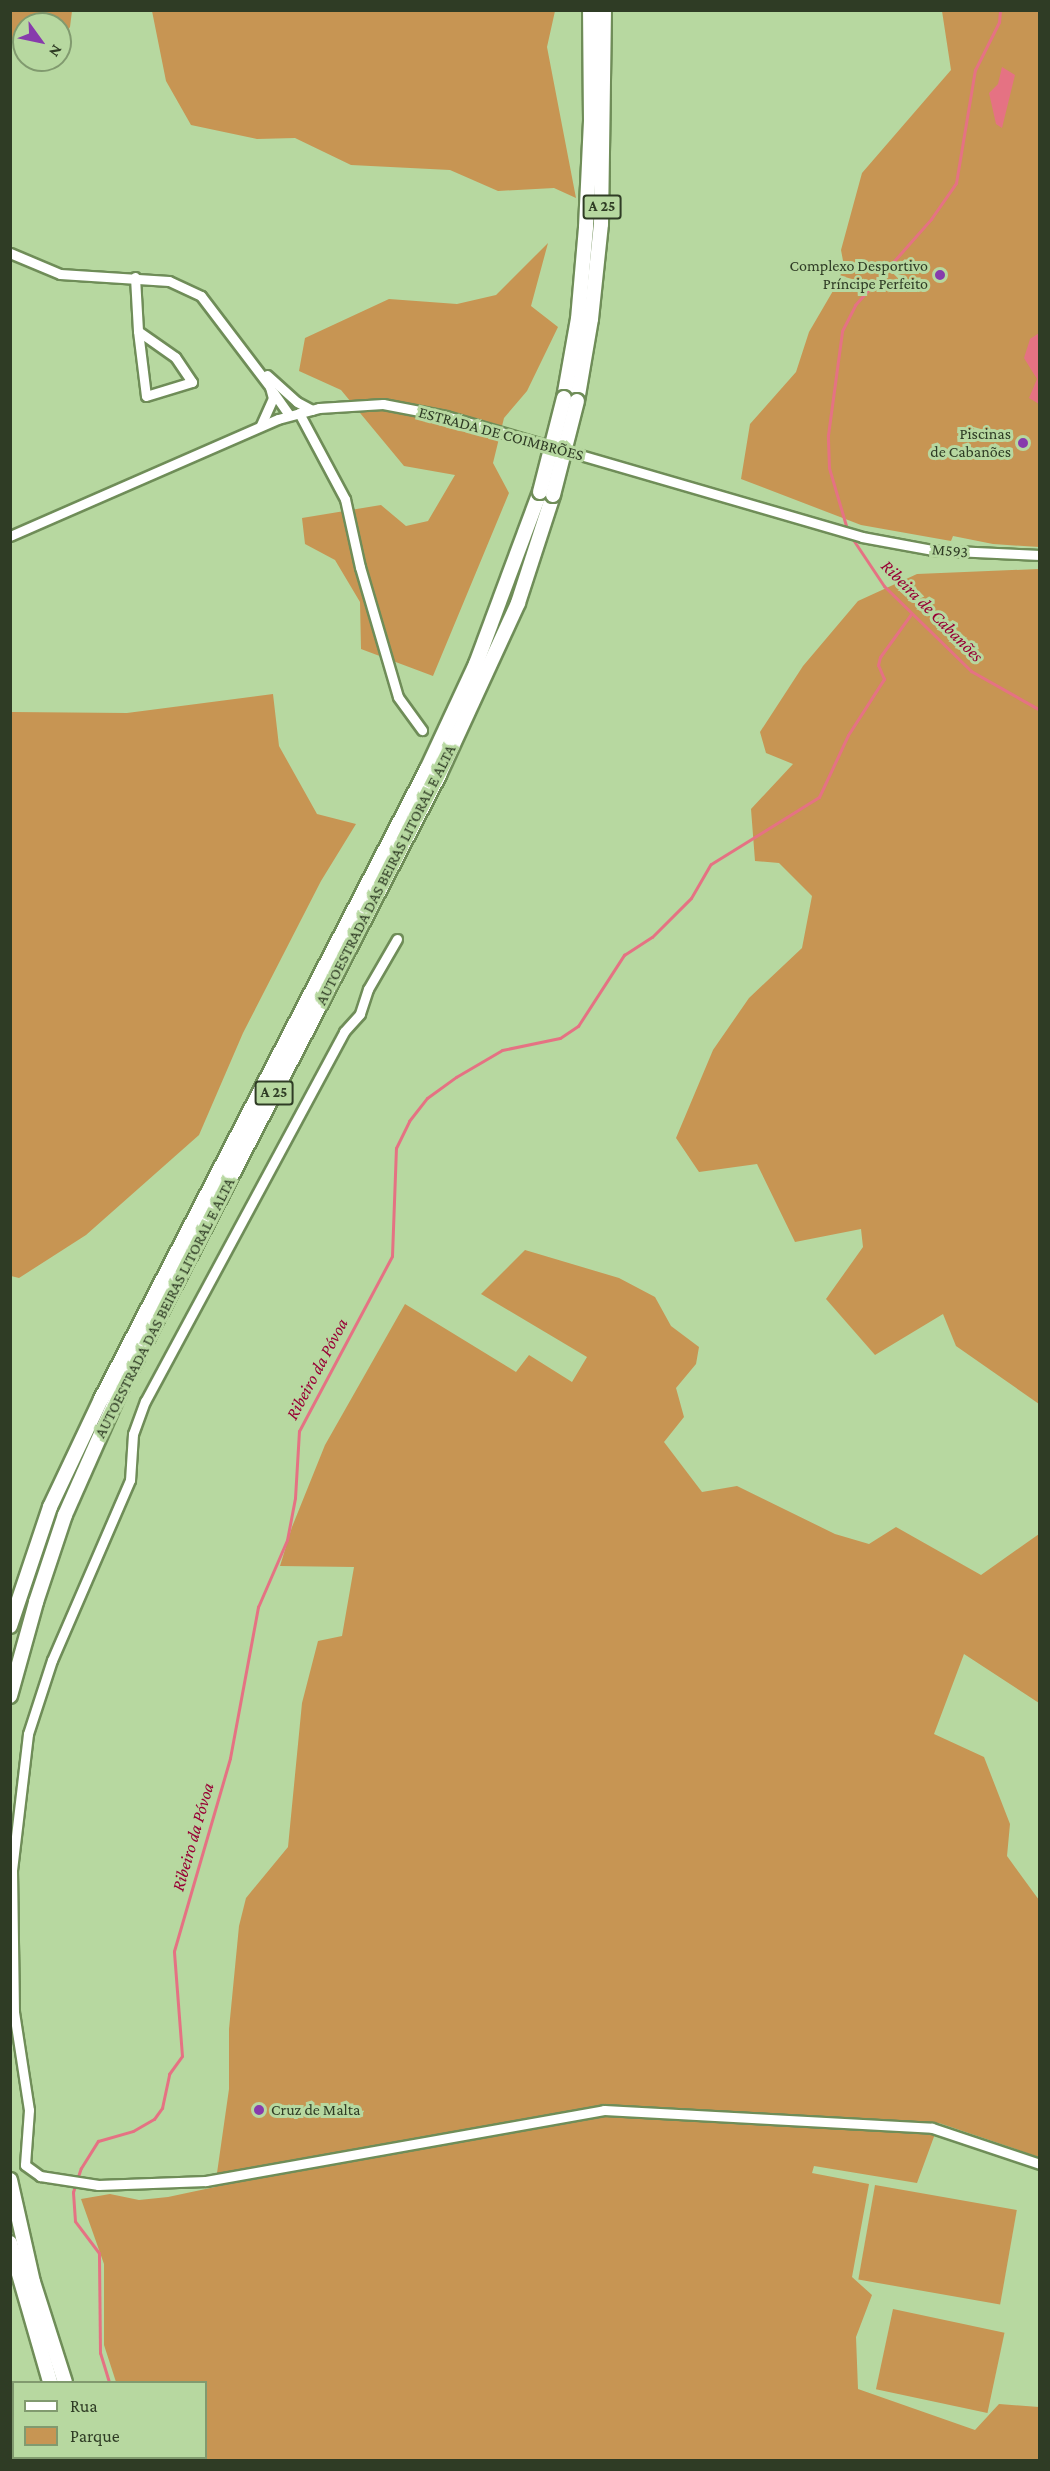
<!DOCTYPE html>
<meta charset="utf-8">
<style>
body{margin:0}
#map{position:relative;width:1050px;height:2471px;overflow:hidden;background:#b7d8a0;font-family:"Crimson Pro",serif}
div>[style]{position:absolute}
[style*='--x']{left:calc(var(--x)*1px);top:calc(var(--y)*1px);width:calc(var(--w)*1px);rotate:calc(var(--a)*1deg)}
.green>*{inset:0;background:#c79553;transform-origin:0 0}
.water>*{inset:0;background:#e57283}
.stream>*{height:3px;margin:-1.5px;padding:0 1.5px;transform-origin:1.5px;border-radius:1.5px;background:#e57283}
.roads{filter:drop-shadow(2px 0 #6f8d58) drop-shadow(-2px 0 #6f8d58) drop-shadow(0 2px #6f8d58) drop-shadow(0 -2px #6f8d58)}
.minor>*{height:9px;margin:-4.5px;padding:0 4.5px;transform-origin:4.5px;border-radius:4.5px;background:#fff}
.highway>*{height:14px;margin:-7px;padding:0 7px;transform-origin:7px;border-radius:7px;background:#fff}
.bridges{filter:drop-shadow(2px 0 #6f8d58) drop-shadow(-2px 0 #6f8d58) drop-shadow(0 2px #6f8d58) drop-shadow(0 -2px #6f8d58)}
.highway-bridge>*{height:14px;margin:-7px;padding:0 7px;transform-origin:7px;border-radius:7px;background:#fff}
.dots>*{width:16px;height:16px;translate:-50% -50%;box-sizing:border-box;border:3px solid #b7d8a0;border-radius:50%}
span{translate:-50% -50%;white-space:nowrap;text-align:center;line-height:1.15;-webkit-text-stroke:6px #b7d8a0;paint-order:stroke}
.shield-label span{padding:2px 4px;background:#b7d8a0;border:2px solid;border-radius:4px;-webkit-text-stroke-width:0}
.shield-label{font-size:15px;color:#2f3c25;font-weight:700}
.poi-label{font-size:16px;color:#2f3c25}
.right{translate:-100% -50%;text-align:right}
.left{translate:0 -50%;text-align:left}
.street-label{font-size:16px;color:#2f3c25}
.water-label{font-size:18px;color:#980035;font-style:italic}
.frame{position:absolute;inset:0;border:12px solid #2f3c25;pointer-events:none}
.legend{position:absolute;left:12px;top:2381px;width:195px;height:78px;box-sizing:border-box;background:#b7d8a0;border:2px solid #819a6f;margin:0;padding:8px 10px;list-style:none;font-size:18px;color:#2f3c25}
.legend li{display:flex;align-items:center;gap:12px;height:30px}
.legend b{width:30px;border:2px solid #819a6f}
.north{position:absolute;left:12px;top:12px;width:60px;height:60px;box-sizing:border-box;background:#b7d8a0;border:2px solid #819a6f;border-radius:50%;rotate:123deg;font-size:16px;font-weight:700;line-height:24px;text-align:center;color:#2f3c25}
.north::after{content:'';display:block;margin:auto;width:21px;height:27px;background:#873bac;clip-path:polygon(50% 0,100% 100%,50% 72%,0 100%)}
</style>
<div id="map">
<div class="green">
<div style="clip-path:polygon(11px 10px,72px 11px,70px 27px,60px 42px,60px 24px,24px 24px,24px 45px,11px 39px)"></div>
<div style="clip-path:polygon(152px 11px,555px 11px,547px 47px,576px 198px,554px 188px,498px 191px,450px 170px,351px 165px,295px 138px,257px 139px,191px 125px,166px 81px)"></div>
<div style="clip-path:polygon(942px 11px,1039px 11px,1039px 547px,993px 544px,953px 536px,951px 541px,861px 525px,741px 479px,750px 424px,796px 372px,809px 332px,837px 284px,844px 266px,841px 250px,862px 173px,951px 70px)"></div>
<div style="clip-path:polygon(548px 243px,531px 306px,558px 327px,527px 391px,504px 418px,493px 463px,509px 493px,433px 676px,361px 649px,360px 602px,335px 560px,305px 544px,302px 518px,381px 505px,406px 526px,428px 521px,455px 475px,404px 466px,341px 390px,299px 371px,305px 338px,389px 299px,457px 304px,496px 295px)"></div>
<div style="clip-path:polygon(1039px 569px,1040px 569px,1039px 1404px,956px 1346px,943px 1314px,875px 1355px,826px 1299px,863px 1247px,861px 1229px,795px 1242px,757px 1164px,699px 1172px,676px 1138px,713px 1050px,749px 998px,802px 948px,812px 896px,779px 863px,755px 861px,751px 809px,793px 764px,766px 753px,760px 732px,803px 666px,858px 601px,917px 574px)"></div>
<div style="clip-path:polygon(273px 694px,279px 746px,317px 814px,356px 824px,321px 881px,243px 1033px,199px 1135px,86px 1235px,19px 1278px,11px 1276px,11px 712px,127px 713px)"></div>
<div style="clip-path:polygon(525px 1250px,619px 1278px,655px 1297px,671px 1326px,699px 1347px,696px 1364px,676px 1388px,684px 1417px,664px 1442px,702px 1492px,737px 1486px,835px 1534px,869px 1544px,896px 1527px,981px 1575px,1039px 1534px,1039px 1703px,964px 1654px,934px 1734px,984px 1757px,1010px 1824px,1007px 1856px,1039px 1900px,1039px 2157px,939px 2123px,917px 2183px,814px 2166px,812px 2173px,869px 2184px,852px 2277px,872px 2295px,856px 2337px,858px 2389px,975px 2430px,999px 2404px,1039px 2407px,1039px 2460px,201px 2460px,198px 2458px,206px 2458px,206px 2382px,116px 2382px,104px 2345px,104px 2264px,81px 2199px,110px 2194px,139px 2200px,168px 2197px,215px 2187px,229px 2089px,229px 2029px,239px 1926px,246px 1898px,288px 1847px,302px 1703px,318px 1641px,342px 1636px,354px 1567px,280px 1566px,292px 1527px,325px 1445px,405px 1304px,516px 1372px,529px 1355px,572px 1382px,587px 1357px,481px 1294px)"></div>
<div style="left:875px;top:2185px;width:144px;height:96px;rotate:10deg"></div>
<div style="left:893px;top:2309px;width:114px;height:82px;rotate:12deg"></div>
</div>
<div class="water">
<div style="clip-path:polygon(1002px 67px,1015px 75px,1002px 128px,996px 124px,989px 93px,998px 84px)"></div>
<div style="clip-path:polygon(1039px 333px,1039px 404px,1029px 398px,1037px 379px,1024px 358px,1030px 339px)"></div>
</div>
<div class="stream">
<div style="--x:847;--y:529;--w:64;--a:-106.4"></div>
<div style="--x:829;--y:468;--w:33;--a:-92"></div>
<div style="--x:828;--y:435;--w:105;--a:-82.3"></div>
<div style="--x:842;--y:331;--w:29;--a:-63"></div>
<div style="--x:855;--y:305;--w:115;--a:-48.5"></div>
<div style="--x:931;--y:219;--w:44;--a:-55.2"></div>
<div style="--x:956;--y:183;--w:115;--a:-80.5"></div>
<div style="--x:975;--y:70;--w:54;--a:-63.4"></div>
<div style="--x:999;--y:22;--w:12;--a:-85"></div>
<div style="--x:852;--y:538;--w:58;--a:56.3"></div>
<div style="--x:884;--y:586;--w:122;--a:44.3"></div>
<div style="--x:971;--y:671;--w:79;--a:29.5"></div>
<div style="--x:109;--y:2382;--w:30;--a:-107"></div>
<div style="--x:100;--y:2353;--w:100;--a:-90.6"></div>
<div style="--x:99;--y:2253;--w:40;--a:-127"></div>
<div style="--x:75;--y:2221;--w:29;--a:-94"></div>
<div style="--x:73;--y:2192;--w:25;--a:-72"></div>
<div style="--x:81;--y:2168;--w:32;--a:-58"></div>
<div style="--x:98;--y:2141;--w:36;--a:-16"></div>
<div style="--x:133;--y:2131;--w:24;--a:-30"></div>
<div style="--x:154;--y:2119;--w:14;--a:-54"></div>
<div style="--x:162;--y:2108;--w:35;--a:-78"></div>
<div style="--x:169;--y:2074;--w:22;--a:-54"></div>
<div style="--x:182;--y:2056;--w:105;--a:-94.4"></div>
<div style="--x:174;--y:1951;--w:201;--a:-73.8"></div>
<div style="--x:230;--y:1758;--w:154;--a:-79.5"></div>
<div style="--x:258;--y:1607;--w:73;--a:-66.6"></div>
<div style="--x:287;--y:1540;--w:43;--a:-79.2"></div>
<div style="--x:295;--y:1498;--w:67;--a:-86.6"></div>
<div style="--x:299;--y:1431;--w:198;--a:-62"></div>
<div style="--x:392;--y:1256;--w:108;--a:-87.9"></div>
<div style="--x:396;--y:1148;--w:30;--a:-64"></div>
<div style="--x:409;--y:1121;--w:29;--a:-52"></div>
<div style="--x:427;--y:1098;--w:36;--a:-36"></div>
<div style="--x:456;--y:1077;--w:53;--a:-30.4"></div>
<div style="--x:502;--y:1050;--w:59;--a:-11.7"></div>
<div style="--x:560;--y:1038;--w:22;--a:-34"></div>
<div style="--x:578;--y:1026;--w:85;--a:-57.1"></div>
<div style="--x:624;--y:955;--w:33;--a:-33"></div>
<div style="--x:652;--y:937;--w:55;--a:-45"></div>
<div style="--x:691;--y:898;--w:39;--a:-60"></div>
<div style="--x:711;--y:864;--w:127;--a:-31.8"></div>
<div style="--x:819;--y:797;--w:68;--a:-64.9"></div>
<div style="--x:848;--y:735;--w:67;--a:-57.3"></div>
<div style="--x:884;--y:679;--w:15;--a:-113"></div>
<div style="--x:878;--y:665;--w:8;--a:-76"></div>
<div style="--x:880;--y:657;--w:53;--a:-54.2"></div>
<div style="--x:175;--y:2458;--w:4;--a:34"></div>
</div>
<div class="roads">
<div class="minor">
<div style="--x:10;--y:253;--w:54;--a:22.8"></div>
<div style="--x:60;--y:274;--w:109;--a:3.7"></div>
<div style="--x:169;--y:281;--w:35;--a:25"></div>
<div style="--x:201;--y:296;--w:114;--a:52.8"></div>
<div style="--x:270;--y:387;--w:11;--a:75"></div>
<div style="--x:273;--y:398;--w:30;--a:114"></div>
<div style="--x:135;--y:277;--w:54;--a:86.8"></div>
<div style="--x:138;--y:331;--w:65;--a:83"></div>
<div style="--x:146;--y:396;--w:48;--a:-16.9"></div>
<div style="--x:192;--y:382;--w:30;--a:-124"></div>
<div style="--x:175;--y:357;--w:45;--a:-144.9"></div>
<div style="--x:267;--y:375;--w:40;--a:42"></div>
<div style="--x:297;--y:402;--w:17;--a:28"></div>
<div style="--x:273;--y:392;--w:28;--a:55"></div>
<div style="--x:299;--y:413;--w:98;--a:61.9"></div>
<div style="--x:345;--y:499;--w:70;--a:77.6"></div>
<div style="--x:360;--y:567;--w:135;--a:73.7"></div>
<div style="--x:398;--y:697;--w:41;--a:54"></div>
<div style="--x:10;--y:536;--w:292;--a:-23.6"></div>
<div style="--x:278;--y:419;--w:42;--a:-15"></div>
<div style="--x:319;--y:408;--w:64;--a:-3.6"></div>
<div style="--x:383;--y:404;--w:64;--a:10.8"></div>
<div style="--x:446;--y:416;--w:433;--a:16.2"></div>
<div style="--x:862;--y:537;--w:71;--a:10.5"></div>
<div style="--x:932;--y:550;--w:108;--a:2.7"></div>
<div style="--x:397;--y:939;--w:58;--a:120.1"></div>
<div style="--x:368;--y:989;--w:26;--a:108"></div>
<div style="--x:360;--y:1014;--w:24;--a:132"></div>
<div style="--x:344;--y:1032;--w:419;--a:118.3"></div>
<div style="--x:145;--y:1401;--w:35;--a:110"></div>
<div style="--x:133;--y:1434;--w:46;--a:93.7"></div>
<div style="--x:130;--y:1480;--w:196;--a:113.4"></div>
<div style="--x:52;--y:1660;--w:78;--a:108"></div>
<div style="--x:28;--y:1734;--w:137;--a:96.7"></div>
<div style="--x:12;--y:1870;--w:142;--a:89.2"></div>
<div style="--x:14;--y:2012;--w:99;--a:81.3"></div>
<div style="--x:29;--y:2110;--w:55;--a:94.2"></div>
<div style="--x:25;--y:2165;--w:19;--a:36"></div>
<div style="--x:40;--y:2176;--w:59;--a:8.8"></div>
<div style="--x:98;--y:2185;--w:108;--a:-2.1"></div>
<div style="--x:206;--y:2181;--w:404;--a:-10.1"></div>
<div style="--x:604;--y:2110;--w:328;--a:3.1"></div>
<div style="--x:932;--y:2128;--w:114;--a:18.4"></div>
</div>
<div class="highway">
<div style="--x:564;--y:398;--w:80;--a:-80"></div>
<div style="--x:578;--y:319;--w:92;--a:-85"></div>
<div style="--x:586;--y:227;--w:106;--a:-87.3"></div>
<div style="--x:591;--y:121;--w:111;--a:-90.5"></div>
<div style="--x:577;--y:401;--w:83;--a:-80.3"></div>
<div style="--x:591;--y:319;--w:96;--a:-84"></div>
<div style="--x:601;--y:224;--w:214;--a:-89.2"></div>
<div style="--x:10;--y:1626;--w:126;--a:-71.4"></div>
<div style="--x:50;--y:1507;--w:119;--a:-64.7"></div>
<div style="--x:101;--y:1399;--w:709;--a:-62.64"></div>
<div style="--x:427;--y:769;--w:116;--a:-65"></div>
<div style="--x:476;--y:664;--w:184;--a:-69.6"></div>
<div style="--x:10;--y:1696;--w:98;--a:-74.5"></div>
<div style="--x:36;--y:1602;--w:92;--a:-71.6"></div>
<div style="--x:65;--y:1515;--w:133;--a:-66.1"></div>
<div style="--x:119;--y:1393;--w:696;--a:-62.62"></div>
<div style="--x:439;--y:775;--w:189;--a:-65.3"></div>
<div style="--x:518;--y:603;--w:114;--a:-72"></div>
<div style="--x:10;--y:2180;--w:105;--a:77.3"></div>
<div style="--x:33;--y:2282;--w:105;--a:72.3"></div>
<div style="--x:10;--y:2243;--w:145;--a:73.9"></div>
<div style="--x:71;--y:2458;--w:2;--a:63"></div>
<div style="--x:86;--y:2458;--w:2;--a:63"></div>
</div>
</div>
<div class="bridges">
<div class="highway-bridge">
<div style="--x:540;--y:492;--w:97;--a:-75.7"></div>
<div style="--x:553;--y:495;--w:97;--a:-75.7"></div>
</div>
</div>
<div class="dots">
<div style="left:940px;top:275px;background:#873bac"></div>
<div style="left:1023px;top:443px;background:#873bac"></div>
<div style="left:259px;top:2110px;background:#873bac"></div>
</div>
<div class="shield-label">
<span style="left:602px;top:207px">A 25</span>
<span style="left:274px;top:1093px">A 25</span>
</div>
<div class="poi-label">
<span class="right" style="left:928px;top:275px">Complexo Desportivo<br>Príncipe Perfeito</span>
<span class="right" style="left:1011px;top:443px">Piscinas<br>de Cabanões</span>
<span class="left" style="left:271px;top:2110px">Cruz de Malta</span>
</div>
<div class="street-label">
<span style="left:501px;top:434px;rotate:15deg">ESTRADA DE COIMBRÕES</span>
<span style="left:950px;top:551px;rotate:5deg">M593</span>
<span style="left:386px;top:875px;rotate:-63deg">AUTOESTRADA DAS BEIRAS LITORAL E ALTA</span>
<span style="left:165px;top:1308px;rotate:-63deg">AUTOESTRADA DAS BEIRAS LITORAL E ALTA</span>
</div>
<div class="water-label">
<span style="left:932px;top:611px;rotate:45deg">Ribeira de Cabanões</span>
<span style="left:317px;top:1369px;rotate:-62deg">Ribeiro da Póvoa</span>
<span style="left:193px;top:1837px;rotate:-74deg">Ribeiro da Póvoa</span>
</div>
<div class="frame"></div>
<ul class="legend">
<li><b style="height:8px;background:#fff"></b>Rua</li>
<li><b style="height:16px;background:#c79553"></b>Parque</li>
</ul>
<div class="north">N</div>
</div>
